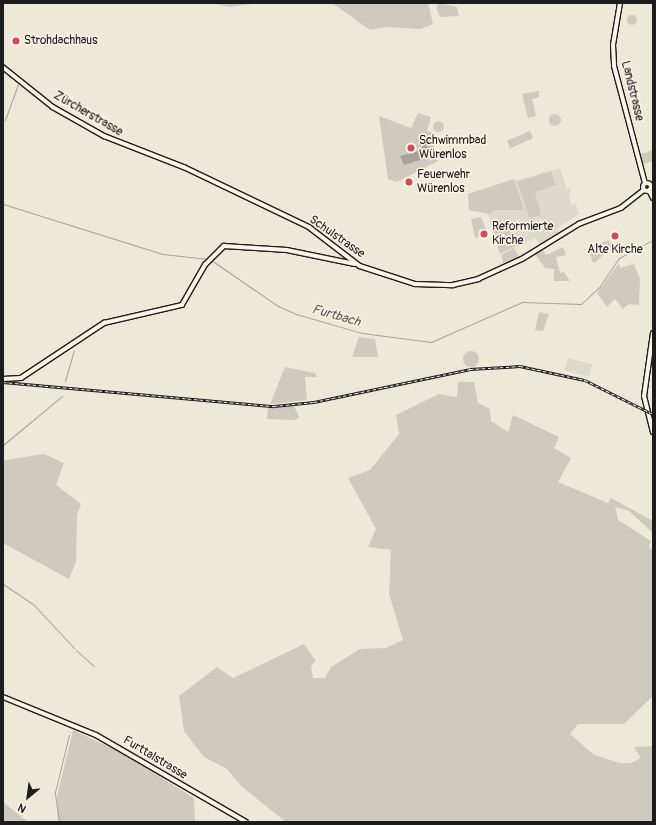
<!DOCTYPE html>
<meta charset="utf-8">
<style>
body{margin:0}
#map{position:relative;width:656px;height:825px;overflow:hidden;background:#eee8d9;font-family:Pangolin,sans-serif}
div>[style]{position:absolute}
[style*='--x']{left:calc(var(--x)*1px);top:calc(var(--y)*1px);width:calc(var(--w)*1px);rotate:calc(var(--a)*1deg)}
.built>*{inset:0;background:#ded9cb;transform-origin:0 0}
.green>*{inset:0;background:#cfcabd;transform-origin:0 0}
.round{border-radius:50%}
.water>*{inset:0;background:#a7a299}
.stream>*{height:1px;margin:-0.5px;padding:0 0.5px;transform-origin:0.5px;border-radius:0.5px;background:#a7a299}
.roads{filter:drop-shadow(1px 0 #1c1c1c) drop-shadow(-1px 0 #1c1c1c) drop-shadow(0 1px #1c1c1c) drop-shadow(0 -1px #1c1c1c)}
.tertiary>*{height:3.5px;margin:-1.75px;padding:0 1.75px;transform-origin:1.75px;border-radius:1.75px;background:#fcf5e5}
.secondary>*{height:4px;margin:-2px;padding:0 2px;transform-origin:2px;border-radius:2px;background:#fcf5e5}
.secondary>.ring{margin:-2px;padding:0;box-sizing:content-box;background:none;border:4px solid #fcf5e5;border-radius:50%}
.rail>*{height:2.5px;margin-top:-1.25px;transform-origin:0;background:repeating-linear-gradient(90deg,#fcf5e5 0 3px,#1c1c1c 0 6px);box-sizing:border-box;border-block:1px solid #1c1c1c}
.dots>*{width:11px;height:11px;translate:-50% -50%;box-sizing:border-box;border:2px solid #fcf5e5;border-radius:50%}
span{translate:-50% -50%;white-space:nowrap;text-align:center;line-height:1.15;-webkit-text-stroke:3px #fcf5e5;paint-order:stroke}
.poi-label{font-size:12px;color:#1c1c1c}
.left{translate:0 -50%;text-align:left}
.street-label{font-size:12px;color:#1c1c1c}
.water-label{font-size:13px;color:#5b5854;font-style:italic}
.frame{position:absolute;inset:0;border:4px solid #1c1c1c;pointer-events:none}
.north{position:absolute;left:8px;top:777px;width:40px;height:40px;-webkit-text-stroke:3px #fcf5e5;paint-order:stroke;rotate:209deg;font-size:11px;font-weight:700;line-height:16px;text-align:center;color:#1c1c1c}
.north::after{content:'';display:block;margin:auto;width:14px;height:18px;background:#1c1c1c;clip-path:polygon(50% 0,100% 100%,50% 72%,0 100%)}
</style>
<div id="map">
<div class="built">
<div style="clip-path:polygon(560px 168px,567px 189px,572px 188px,569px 193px,571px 205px,576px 204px,579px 214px,556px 229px,559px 235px,540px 246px,535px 238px,500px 254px,488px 214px,469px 210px,468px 194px)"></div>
<div style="left:568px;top:358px;width:25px;height:13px;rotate:14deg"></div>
</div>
<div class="green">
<div style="clip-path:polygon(212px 3px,259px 3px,229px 7px)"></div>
<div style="clip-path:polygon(332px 3px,428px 3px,433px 24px,420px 29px,386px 27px,370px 30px)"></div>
<div style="clip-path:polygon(439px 3px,457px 7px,459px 16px,440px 17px,436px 8px)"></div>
<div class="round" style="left:627px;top:15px;width:10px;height:10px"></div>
<div style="clip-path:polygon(539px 91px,539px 97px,532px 99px,536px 116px,528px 118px,522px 94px)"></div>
<div style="clip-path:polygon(418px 113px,431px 117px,427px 131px,436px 134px,432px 139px,438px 161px,397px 182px,388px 179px,379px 116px,411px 128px)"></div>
<div class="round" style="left:549px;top:114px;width:12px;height:12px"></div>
<div class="round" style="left:432.5px;top:120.5px;width:11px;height:11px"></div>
<div style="left:530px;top:131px;width:8px;height:25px;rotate:67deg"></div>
<div style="clip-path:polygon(653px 150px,653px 161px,641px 165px,639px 155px)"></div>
<div style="clip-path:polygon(551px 171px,555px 185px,535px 192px,541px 215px,530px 218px,517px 182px)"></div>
<div style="clip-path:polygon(514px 179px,524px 210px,494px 210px,490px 214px,469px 210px,468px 194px)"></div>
<div style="clip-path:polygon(481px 217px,486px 229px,479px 230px,479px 237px,475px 238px,471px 219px)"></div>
<div style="clip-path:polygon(490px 220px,505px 221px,517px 245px,500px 254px)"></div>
<div style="clip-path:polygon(609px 240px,612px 246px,595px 263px,592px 261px,589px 247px)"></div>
<div style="clip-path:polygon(563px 247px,566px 255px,556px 257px,560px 273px,564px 272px,570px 281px,554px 281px,554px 269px,545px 268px,535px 254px,542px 249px,546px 255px)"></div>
<div style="clip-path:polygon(514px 248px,520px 259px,504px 266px,501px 255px)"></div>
<div style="clip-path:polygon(619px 263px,620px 268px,634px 264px,640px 279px,639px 305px,629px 304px,623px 309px,615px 299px,607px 307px,597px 293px)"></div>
<div style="clip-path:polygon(539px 312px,549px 314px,543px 331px,535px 330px)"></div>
<div style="clip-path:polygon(359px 337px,375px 339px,378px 357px,352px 357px)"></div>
<div class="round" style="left:463px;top:351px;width:16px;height:16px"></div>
<div style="clip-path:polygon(285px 367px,315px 373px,317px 377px,305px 377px,307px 400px,270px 404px)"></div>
<div style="clip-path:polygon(458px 382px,474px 382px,478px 403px,490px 409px,491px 421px,508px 432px,513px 415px,559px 437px,554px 448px,571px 458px,558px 482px,608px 503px,611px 498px,653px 521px,653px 533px,629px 511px,615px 507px,618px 520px,651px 541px,649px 547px,653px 551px,653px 696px,624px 724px,578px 724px,570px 734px,594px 755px,620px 763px,631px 763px,641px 758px,634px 747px,653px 746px,653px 822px,286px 822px,241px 786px,227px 769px,204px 757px,184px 731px,179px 696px,217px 667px,233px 678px,304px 644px,316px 661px,311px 666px,313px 678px,325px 678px,331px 667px,360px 649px,386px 648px,403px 640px,389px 594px,391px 550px,368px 547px,376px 529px,348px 478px,370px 470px,399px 434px,396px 415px,439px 394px,457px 397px)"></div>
<div style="clip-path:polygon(294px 406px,299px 417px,295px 420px,267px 419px,268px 407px)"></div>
<div style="clip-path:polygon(44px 454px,64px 463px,56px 485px,81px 504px,77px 515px,76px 562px,69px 579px,3px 543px,3px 464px,5px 460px)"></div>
<div style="clip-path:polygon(73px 730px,120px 752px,194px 798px,195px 822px,58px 822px,57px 796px)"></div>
<div style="clip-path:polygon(3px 802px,28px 822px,29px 822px,3px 822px)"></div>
</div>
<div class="water">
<div style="clip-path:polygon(419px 141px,427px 142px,430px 150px,423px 153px)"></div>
<div style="clip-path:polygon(419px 151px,420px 160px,404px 165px,400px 156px)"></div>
</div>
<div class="stream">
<div style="--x:64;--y:41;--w:30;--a:2"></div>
<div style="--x:5;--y:120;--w:38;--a:-70"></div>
<div style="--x:3;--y:204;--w:168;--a:17.4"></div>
<div style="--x:163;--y:254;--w:45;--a:6.3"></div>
<div style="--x:211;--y:260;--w:81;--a:34.5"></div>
<div style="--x:278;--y:306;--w:20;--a:24"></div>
<div style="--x:296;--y:314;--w:69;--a:16.1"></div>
<div style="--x:362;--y:333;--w:70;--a:7.4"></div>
<div style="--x:431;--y:342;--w:99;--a:-23.7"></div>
<div style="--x:522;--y:302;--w:59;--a:1.9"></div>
<div style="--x:581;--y:304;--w:26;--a:-43"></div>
<div style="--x:600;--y:286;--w:34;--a:-56"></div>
<div style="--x:619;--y:258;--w:38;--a:-28"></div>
<div style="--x:65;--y:381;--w:32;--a:-74"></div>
<div style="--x:3;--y:445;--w:77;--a:-39.7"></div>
<div style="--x:3;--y:584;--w:37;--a:34"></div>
<div style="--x:34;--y:605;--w:59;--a:47.1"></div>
<div style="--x:76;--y:650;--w:24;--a:42"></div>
<div style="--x:59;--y:822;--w:30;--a:-98"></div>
<div style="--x:55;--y:792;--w:59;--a:-76.2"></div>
</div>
<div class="roads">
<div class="tertiary">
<div style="--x:3;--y:67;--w:64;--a:38.7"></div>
<div style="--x:53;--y:107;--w:59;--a:29.6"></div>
<div style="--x:104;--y:136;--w:86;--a:21.2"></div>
<div style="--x:184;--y:167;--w:139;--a:25.6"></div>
<div style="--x:309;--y:227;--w:64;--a:37.4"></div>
<div style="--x:360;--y:266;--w:58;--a:18.1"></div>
<div style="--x:415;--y:284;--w:38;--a:2"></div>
<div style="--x:453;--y:285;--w:26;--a:-13"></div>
<div style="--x:478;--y:279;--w:48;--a:-24.4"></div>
<div style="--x:522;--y:259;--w:67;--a:-31.6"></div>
<div style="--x:579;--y:224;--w:45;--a:-20.9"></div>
<div style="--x:621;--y:208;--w:29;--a:-38"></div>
<div style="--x:3;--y:379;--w:18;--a:-3"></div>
<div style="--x:21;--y:378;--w:100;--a:-33.5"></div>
<div style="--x:104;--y:323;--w:80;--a:-13"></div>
<div style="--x:182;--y:305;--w:46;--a:-60.1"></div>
<div style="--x:205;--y:265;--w:27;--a:-45"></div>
<div style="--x:224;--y:246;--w:63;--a:3.6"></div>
<div style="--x:287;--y:250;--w:69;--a:11.6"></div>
</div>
<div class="secondary">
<div style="--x:620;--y:3;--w:43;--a:99.5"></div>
<div style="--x:613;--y:45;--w:21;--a:87"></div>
<div style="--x:614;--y:66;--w:121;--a:75.2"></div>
<div class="ring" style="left:643px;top:183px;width:4px;height:4px"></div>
<div style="--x:649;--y:190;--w:9;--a:63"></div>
<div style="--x:653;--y:333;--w:64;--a:98.1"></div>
<div style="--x:644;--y:396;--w:37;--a:76"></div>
<div style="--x:3;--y:697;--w:100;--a:22.2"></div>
<div style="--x:96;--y:735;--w:173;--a:30.1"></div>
</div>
</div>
<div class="rail">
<div style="--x:3;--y:382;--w:272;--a:5.1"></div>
<div style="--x:274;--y:406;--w:40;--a:-5.7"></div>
<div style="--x:314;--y:402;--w:159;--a:-11.9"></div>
<div style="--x:470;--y:369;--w:50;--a:-3.4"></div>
<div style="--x:520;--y:366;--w:66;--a:12.2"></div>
<div style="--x:585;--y:380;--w:76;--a:26.6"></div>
</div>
<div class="dots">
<div style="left:16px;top:41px;background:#d1495b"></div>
<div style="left:411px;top:148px;background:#d1495b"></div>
<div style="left:409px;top:182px;background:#d1495b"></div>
<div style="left:484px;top:234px;background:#d1495b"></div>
<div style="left:615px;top:236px;background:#d1495b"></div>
</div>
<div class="poi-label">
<span class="left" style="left:24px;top:41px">Strohdachhaus</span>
<span class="left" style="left:419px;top:148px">Schwimmbad<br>Würenlos</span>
<span class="left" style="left:417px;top:182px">Feuerwehr<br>Würenlos</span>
<span class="left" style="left:492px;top:234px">Reformierte<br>Kirche</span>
<span style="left:615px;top:250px">Alte Kirche</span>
</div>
<div class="street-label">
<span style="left:632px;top:91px;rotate:76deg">Landstrasse</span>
<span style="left:88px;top:114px;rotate:30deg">Zürcherstrasse</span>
<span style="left:337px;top:237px;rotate:35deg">Schulstrasse</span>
<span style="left:155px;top:758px;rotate:31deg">Furttalstrasse</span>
</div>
<div class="water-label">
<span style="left:336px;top:316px;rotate:16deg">Furtbach</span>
</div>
<div class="frame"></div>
<div class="north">N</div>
</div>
